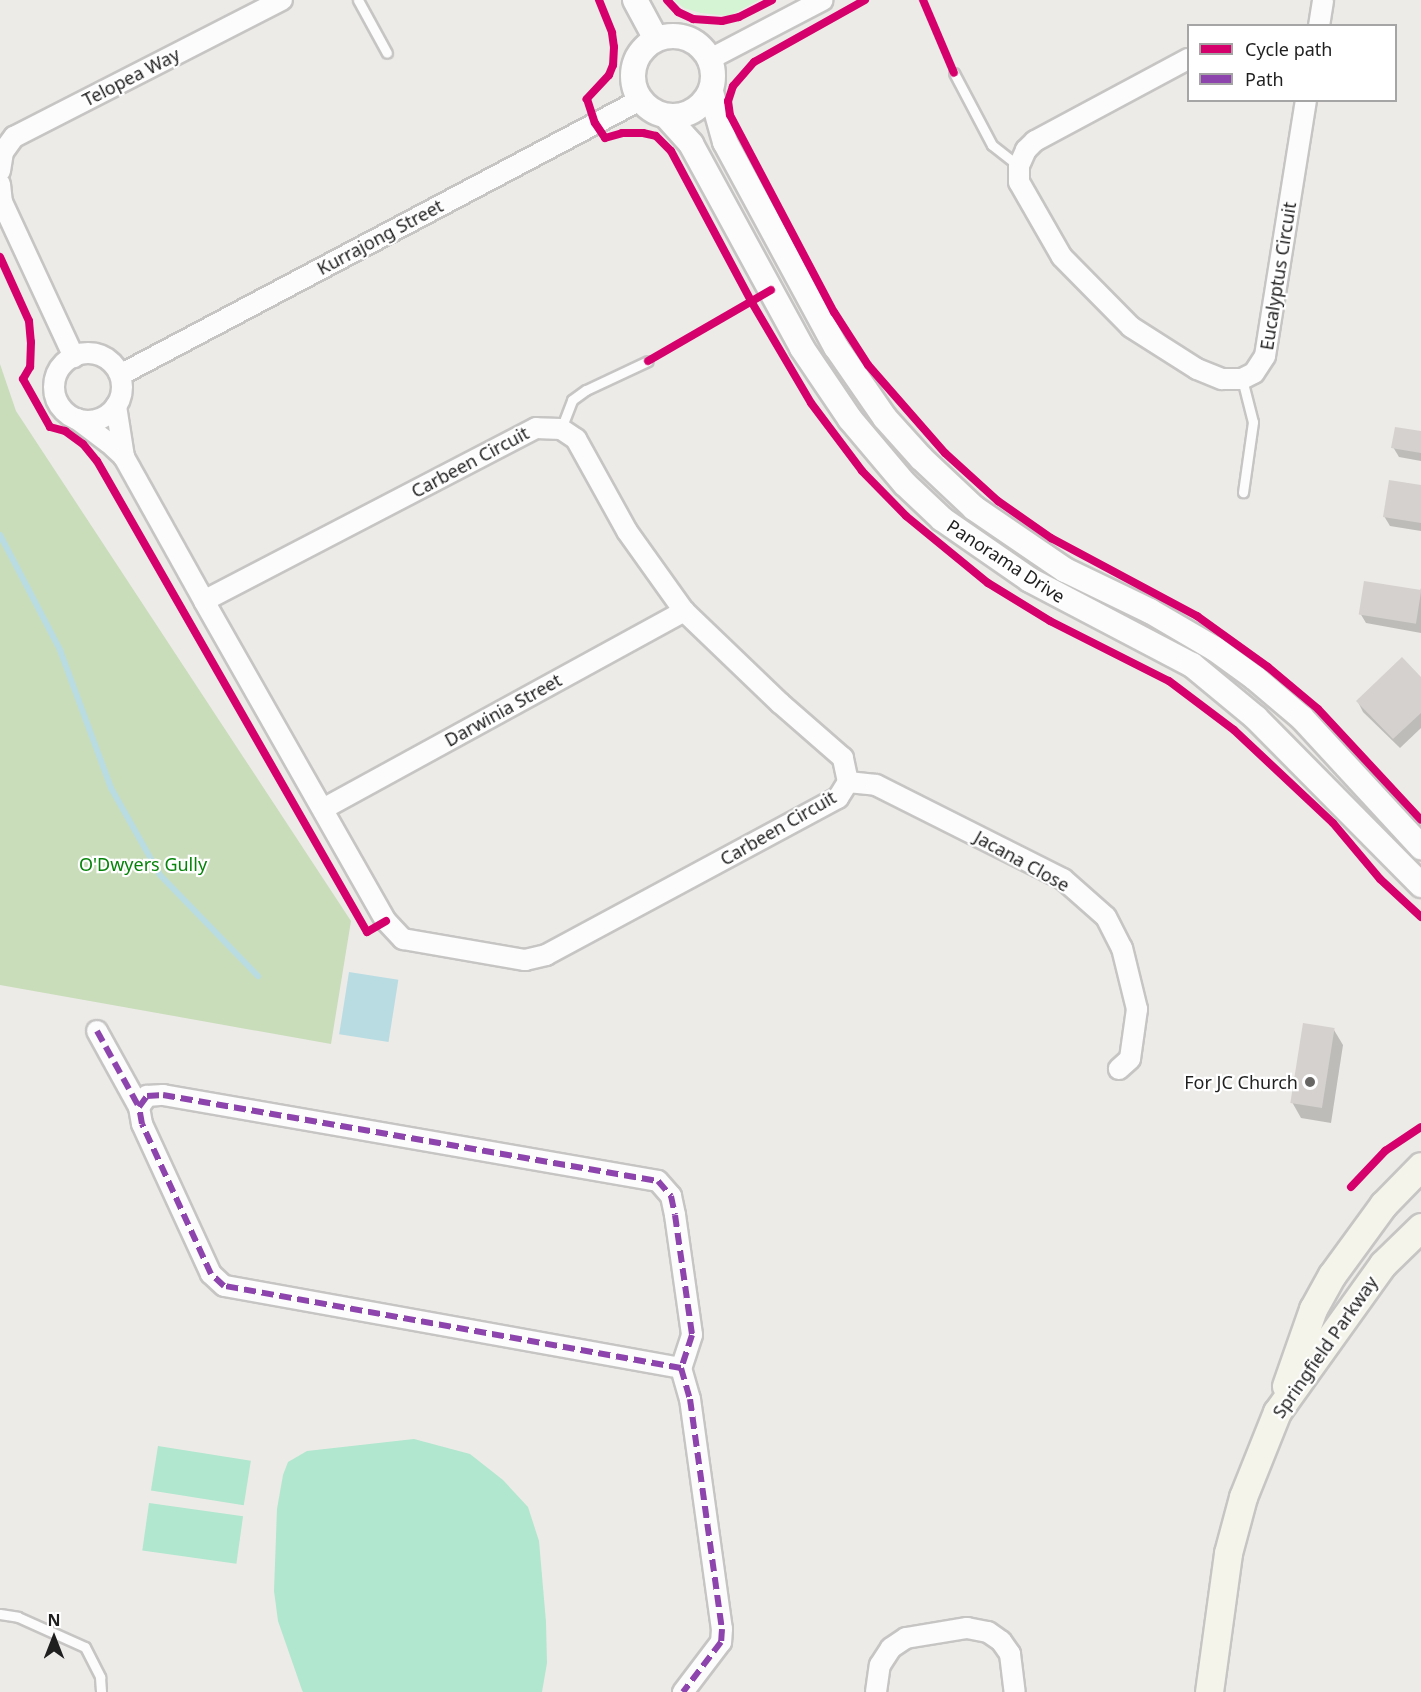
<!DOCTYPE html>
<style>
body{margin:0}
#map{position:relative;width:1421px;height:1692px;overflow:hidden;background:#edebe8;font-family:"Noto Sans",sans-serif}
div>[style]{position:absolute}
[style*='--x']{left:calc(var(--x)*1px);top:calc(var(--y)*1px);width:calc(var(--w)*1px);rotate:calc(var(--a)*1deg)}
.forest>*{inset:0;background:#c9ddbb}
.park>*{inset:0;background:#d4f4d3}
.pitch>*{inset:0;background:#b0e7ce;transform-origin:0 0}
.water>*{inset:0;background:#b9dce2;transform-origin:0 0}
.shadow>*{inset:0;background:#0003}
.stream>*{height:6px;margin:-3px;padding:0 3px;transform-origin:3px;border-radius:3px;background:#b9dce2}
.building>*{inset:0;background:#d4d1cf;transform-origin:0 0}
.roads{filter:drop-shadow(2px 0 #c6c5c4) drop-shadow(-2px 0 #c6c5c4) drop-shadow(0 2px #c6c5c4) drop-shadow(0 -2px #c6c5c4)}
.service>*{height:9px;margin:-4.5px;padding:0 4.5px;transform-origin:4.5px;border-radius:4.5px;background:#fcfcfc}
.minor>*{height:20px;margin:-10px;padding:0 10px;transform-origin:10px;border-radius:10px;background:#fcfcfc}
.minor>.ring{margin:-10px;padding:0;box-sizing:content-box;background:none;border:20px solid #fcfcfc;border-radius:50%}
.tertiary>*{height:24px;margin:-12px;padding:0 12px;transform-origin:12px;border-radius:12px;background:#fcfcfc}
.tertiary>.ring{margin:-12px;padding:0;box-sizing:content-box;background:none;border:24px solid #fcfcfc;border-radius:50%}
.secondary>*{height:27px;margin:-13.5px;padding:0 13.5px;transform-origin:13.5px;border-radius:13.5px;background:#f4f4eb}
.quiet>*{height:6px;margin-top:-3px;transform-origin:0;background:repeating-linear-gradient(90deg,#8e44ad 0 12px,transparent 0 18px)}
.cycleway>*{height:8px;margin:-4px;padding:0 4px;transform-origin:4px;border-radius:4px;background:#d6006c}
.dots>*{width:16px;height:16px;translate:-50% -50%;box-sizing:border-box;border:3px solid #fff;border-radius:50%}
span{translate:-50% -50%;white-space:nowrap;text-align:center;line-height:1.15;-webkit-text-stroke:4.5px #fff;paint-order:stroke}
.street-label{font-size:18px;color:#1f1f1f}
.park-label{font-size:18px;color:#06840a}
.poi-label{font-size:18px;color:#1f1f1f}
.right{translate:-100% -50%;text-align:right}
.legend{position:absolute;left:1187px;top:24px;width:210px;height:78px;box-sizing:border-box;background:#fff;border:2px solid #a5a5a5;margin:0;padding:8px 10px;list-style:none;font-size:18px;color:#1f1f1f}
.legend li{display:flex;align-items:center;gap:12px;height:30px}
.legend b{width:30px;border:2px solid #a5a5a5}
.north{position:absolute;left:24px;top:1608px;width:60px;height:60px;-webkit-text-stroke:4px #fff;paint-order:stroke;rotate:0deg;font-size:16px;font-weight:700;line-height:24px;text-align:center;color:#1f1f1f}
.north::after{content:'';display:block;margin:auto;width:21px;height:27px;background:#1f1f1f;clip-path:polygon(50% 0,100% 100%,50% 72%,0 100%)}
</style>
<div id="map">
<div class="forest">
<div style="clip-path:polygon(0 364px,16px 411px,351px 921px,331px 1044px,0 985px)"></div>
</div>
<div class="park">
<div style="clip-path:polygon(674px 0,759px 0,729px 16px,701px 13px,684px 8px)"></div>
</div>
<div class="pitch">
<div style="clip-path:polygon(414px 1439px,470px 1454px,503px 1480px,528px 1507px,539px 1541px,546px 1622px,547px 1663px,542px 1692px,303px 1692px,302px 1690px,278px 1621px,274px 1591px,277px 1509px,283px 1475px,288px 1462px,307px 1451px)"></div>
<div style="left:158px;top:1446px;width:94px;height:45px;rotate:9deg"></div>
<div style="left:149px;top:1503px;width:95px;height:48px;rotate:8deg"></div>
</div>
<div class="water">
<div style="left:349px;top:972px;width:50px;height:63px;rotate:9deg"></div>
</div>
<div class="shadow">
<div style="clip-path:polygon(1421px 433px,1421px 461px,1399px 457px,1393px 447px)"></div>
<div style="clip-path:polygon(1421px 487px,1421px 531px,1390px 526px,1384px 516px)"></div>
<div style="clip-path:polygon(1421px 588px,1421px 633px,1366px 623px,1360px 613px,1420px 592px)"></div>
<div style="clip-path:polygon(1421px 679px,1421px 728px,1400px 748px,1363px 712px,1358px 702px)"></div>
<div style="clip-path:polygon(1334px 1030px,1343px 1045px,1331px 1123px,1301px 1118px,1292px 1102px)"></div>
</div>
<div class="stream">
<div style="--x:0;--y:535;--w:130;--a:62.4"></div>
<div style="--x:60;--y:650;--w:147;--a:69.7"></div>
<div style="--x:111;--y:788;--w:100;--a:60.6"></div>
<div style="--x:160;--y:875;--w:141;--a:45.9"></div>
</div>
<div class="building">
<div style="clip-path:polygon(1395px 427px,1421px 431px,1421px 453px,1391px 448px)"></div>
<div style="clip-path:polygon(1389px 480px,1421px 485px,1421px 523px,1383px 517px)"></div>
<div style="left:1364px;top:581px;width:58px;height:34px;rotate:9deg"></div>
<div style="clip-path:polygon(1402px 657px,1421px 677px,1421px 713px,1393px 739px,1356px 701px)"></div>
<div style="left:1303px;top:1023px;width:32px;height:81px;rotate:9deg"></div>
</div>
<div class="roads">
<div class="service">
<div style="--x:358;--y:0;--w:60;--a:61.3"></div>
<div style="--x:954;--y:73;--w:81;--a:62.2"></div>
<div style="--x:992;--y:145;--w:34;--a:38"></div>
<div style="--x:1242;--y:379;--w:44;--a:75.7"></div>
<div style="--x:1253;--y:422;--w:71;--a:98.1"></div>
<div style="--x:561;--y:429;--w:31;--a:-69"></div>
<div style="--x:572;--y:400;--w:17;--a:-36"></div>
<div style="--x:586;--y:390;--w:68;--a:-25.1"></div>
<div style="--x:0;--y:1614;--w:18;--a:9"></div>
<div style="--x:18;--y:1617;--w:73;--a:24.1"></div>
<div style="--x:85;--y:1647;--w:34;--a:63"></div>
<div style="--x:100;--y:1677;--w:15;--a:86"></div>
</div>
<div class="minor">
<div style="--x:1319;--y:26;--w:26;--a:-81"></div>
<div style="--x:710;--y:59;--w:127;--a:-27.6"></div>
<div style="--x:1188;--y:59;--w:174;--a:151.8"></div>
<div style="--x:1035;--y:141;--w:13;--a:135"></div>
<div style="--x:1026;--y:150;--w:17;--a:114"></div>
<div style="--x:1019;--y:166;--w:16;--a:90"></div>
<div style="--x:1019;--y:182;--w:86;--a:60.2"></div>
<div style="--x:1062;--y:257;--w:98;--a:45.4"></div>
<div style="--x:1131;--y:327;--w:78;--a:32.5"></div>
<div style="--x:1197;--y:369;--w:27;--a:22"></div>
<div style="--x:1222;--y:379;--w:20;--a:0"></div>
<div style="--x:1242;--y:379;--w:13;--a:-27"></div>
<div style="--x:1254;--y:373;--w:20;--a:-57"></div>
<div style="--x:1265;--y:356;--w:259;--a:-80.9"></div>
<div style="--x:0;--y:171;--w:19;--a:-81"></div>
<div style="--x:3;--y:152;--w:19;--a:-54"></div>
<div style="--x:14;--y:137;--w:301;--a:-27.1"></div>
<div style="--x:0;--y:184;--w:18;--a:84"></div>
<div style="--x:2;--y:202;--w:171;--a:65.1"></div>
<div class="ring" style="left:54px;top:353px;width:48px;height:48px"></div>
<div style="--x:120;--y:375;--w:588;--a:-27.87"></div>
<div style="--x:116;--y:406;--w:52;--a:81.1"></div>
<div style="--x:77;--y:419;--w:39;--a:37"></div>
<div style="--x:108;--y:442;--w:22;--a:43"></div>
<div style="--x:124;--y:457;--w:165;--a:60.9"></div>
<div style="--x:204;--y:601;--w:368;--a:60.4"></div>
<div style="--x:386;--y:921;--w:25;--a:47"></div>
<div style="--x:403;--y:939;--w:124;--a:9.8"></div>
<div style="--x:525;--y:960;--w:22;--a:-13"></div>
<div style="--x:546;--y:955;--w:332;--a:-28.3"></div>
<div style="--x:838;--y:798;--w:19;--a:-58"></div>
<div style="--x:848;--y:782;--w:25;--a:-102"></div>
<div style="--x:843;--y:758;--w:84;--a:-138.9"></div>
<div style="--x:780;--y:703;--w:133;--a:-136.2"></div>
<div style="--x:684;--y:611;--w:98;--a:-125.5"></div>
<div style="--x:627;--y:531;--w:105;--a:-119"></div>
<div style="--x:576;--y:439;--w:18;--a:-146"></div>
<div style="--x:561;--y:429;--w:25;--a:-178"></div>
<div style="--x:536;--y:428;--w:374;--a:152.5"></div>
<div style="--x:848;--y:782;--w:28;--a:6"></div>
<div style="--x:876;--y:785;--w:209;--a:26.7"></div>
<div style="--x:1063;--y:879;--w:57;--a:41.5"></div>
<div style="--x:1106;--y:917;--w:35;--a:63"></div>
<div style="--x:1122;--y:948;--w:63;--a:76.2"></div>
<div style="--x:1137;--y:1009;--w:50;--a:98"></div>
<div style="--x:1130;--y:1059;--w:15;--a:138"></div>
<div style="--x:323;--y:809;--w:412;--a:-28.7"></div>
<div style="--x:97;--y:1031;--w:87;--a:61.1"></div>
<div style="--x:681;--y:1368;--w:464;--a:-169.8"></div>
<div style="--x:224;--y:1286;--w:18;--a:-137"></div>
<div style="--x:211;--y:1274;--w:165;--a:-114.7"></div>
<div style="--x:142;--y:1124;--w:17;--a:-100"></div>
<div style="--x:139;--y:1107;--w:14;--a:-54"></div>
<div style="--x:147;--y:1096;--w:16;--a:-4"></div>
<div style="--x:163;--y:1095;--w:502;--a:9.86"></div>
<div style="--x:658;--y:1181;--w:20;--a:49"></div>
<div style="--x:671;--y:1196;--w:19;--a:78"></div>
<div style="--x:675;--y:1215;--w:121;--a:81.9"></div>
<div style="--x:692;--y:1335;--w:35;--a:108"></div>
<div style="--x:681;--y:1368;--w:32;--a:74"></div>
<div style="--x:690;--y:1399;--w:232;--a:82.1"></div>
<div style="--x:722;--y:1629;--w:13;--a:94"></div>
<div style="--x:721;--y:1642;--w:63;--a:127.2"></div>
<div style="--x:876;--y:1692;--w:27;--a:-82"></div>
<div style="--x:880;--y:1665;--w:20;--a:-57"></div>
<div style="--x:891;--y:1648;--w:18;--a:-34"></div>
<div style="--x:906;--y:1638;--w:62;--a:-9.3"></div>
<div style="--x:967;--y:1628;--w:21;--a:11"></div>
<div style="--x:988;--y:1632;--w:16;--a:35"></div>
<div style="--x:1001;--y:1641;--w:16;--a:55"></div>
<div style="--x:1010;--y:1654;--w:38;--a:83"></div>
</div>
<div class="tertiary">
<div style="--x:635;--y:0;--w:44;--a:61.7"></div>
<div class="ring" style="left:633px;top:36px;width:56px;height:56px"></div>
<div style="--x:711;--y:92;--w:52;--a:74.4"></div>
<div style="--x:725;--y:142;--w:233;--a:61.6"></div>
<div style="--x:836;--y:347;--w:86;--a:55.4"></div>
<div style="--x:885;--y:418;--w:54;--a:48"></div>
<div style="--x:921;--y:458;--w:73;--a:43.3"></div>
<div style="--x:974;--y:508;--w:110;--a:34.3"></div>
<div style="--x:1065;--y:570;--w:94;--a:25.8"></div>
<div style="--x:1150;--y:611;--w:75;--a:30.3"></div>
<div style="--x:1215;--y:649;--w:49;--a:35.9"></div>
<div style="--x:1255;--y:678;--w:62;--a:40.4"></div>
<div style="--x:1302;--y:718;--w:176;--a:47.3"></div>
<div style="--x:666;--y:116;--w:38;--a:48"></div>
<div style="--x:691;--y:144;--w:232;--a:61.4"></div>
<div style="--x:802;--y:348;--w:86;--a:55.9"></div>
<div style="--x:850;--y:419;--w:85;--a:49.8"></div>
<div style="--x:905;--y:484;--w:51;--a:43.4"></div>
<div style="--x:942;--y:519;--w:107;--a:34.7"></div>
<div style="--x:1030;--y:580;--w:183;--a:27.7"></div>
<div style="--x:1192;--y:665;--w:83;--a:39.6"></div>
<div style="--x:1256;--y:718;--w:235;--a:45.3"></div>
</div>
<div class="secondary">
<div style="--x:1286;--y:1386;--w:82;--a:-70.7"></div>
<div style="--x:1313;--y:1309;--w:39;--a:-61"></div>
<div style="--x:1332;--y:1275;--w:87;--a:-53.9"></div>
<div style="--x:1383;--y:1205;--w:54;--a:-45.7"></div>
<div style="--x:1209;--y:1692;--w:140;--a:-82.2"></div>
<div style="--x:1228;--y:1553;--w:58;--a:-75"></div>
<div style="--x:1243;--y:1497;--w:92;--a:-68.2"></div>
<div style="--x:1277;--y:1412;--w:182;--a:-54.4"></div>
<div style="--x:1383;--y:1264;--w:53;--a:-44.2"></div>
</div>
</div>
<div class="quiet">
<div style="--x:97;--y:1031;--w:87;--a:61.1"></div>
<div style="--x:681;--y:1368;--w:464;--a:-169.8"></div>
<div style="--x:224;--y:1286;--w:18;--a:-137"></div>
<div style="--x:211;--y:1274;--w:165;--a:-114.7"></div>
<div style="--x:142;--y:1124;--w:17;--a:-100"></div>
<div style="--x:139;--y:1107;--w:14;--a:-54"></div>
<div style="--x:147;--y:1096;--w:16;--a:-4"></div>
<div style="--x:163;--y:1095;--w:502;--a:9.86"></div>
<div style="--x:658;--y:1181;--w:20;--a:49"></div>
<div style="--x:671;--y:1196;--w:19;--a:78"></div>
<div style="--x:675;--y:1215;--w:121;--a:81.9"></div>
<div style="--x:692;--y:1335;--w:35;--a:108"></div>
<div style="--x:681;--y:1368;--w:32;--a:74"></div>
<div style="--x:690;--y:1399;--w:232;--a:82.1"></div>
<div style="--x:722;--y:1629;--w:13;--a:94"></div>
<div style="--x:721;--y:1642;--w:63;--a:127.2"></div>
</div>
<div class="cycleway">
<div style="--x:599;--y:0;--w:35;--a:68"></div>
<div style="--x:612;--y:33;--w:14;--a:82"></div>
<div style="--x:614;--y:47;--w:18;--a:93"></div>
<div style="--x:613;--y:65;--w:11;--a:112"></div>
<div style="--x:609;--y:75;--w:33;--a:133"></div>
<div style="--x:587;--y:99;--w:25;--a:72"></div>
<div style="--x:595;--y:123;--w:18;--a:56"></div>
<div style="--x:605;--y:138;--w:18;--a:-16"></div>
<div style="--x:622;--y:133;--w:21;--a:0"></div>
<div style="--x:643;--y:133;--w:13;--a:13"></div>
<div style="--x:656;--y:136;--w:21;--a:45"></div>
<div style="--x:671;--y:151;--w:170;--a:61.9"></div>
<div style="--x:751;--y:301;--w:118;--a:59.5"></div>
<div style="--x:811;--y:403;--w:85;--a:53.1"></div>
<div style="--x:862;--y:471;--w:63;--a:45.6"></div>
<div style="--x:906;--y:516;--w:106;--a:39.3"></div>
<div style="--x:988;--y:583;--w:73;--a:31.5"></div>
<div style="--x:1050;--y:621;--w:133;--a:26.8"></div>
<div style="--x:1169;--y:681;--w:81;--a:37"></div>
<div style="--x:1234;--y:730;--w:136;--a:43.2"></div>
<div style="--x:1333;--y:823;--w:73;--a:50"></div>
<div style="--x:1380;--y:879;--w:56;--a:42.8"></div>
<div style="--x:667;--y:0;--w:16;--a:47"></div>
<div style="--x:678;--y:12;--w:17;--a:25"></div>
<div style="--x:693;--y:19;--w:29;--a:4"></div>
<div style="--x:722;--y:21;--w:17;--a:-13"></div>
<div style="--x:739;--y:17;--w:37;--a:-27"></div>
<div style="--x:865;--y:0;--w:127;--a:150.8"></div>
<div style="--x:754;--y:62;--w:32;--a:131"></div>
<div style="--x:733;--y:86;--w:16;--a:108"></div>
<div style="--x:728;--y:101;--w:14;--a:82"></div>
<div style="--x:730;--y:115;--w:223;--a:62.2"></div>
<div style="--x:834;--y:312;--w:63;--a:57.3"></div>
<div style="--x:868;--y:365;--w:117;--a:48.8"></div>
<div style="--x:945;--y:453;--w:72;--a:42.2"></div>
<div style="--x:998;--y:501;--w:65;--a:34.9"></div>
<div style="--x:1051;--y:538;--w:166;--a:28.1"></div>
<div style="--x:1197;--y:616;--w:87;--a:35.7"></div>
<div style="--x:1268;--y:667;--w:65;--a:40"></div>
<div style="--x:1318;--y:709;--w:151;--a:47.1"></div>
<div style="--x:923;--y:0;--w:79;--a:67"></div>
<div style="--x:0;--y:257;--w:70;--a:65.6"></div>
<div style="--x:29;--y:321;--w:21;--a:85"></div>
<div style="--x:31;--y:342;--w:25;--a:92"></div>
<div style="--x:30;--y:367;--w:14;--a:120"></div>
<div style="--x:23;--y:379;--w:55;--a:60.6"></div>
<div style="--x:50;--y:427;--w:16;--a:15"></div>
<div style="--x:65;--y:431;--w:22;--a:36"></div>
<div style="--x:83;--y:444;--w:22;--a:51"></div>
<div style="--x:97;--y:461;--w:543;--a:60.18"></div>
<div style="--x:367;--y:932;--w:22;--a:-30"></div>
<div style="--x:648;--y:361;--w:142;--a:-30"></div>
<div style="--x:1351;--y:1187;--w:50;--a:-46.6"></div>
<div style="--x:1385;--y:1151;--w:43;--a:-33.7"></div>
</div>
<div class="dots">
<div style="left:1310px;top:1082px;background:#676665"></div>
</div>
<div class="street-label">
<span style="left:131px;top:77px;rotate:-27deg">Telopea Way</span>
<span style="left:380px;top:237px;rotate:-28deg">Kurrajong Street</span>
<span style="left:1278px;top:276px;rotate:-81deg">Eucalyptus Circuit</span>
<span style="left:470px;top:462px;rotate:-28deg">Carbeen Circuit</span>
<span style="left:1006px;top:561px;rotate:33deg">Panorama Drive</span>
<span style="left:503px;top:710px;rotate:-29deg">Darwinia Street</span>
<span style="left:778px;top:828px;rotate:-30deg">Carbeen Circuit</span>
<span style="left:1022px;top:861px;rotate:29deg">Jacana Close</span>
<span style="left:1325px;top:1347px;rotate:-55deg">Springfield Parkway</span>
</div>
<div class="park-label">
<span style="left:143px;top:864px">O'Dwyers Gully</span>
</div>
<div class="poi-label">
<span class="right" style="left:1298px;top:1082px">For JC Church</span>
</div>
<ul class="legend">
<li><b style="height:8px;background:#d6006c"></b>Cycle path</li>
<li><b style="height:8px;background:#8e44ad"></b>Path</li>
</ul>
<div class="north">N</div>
</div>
